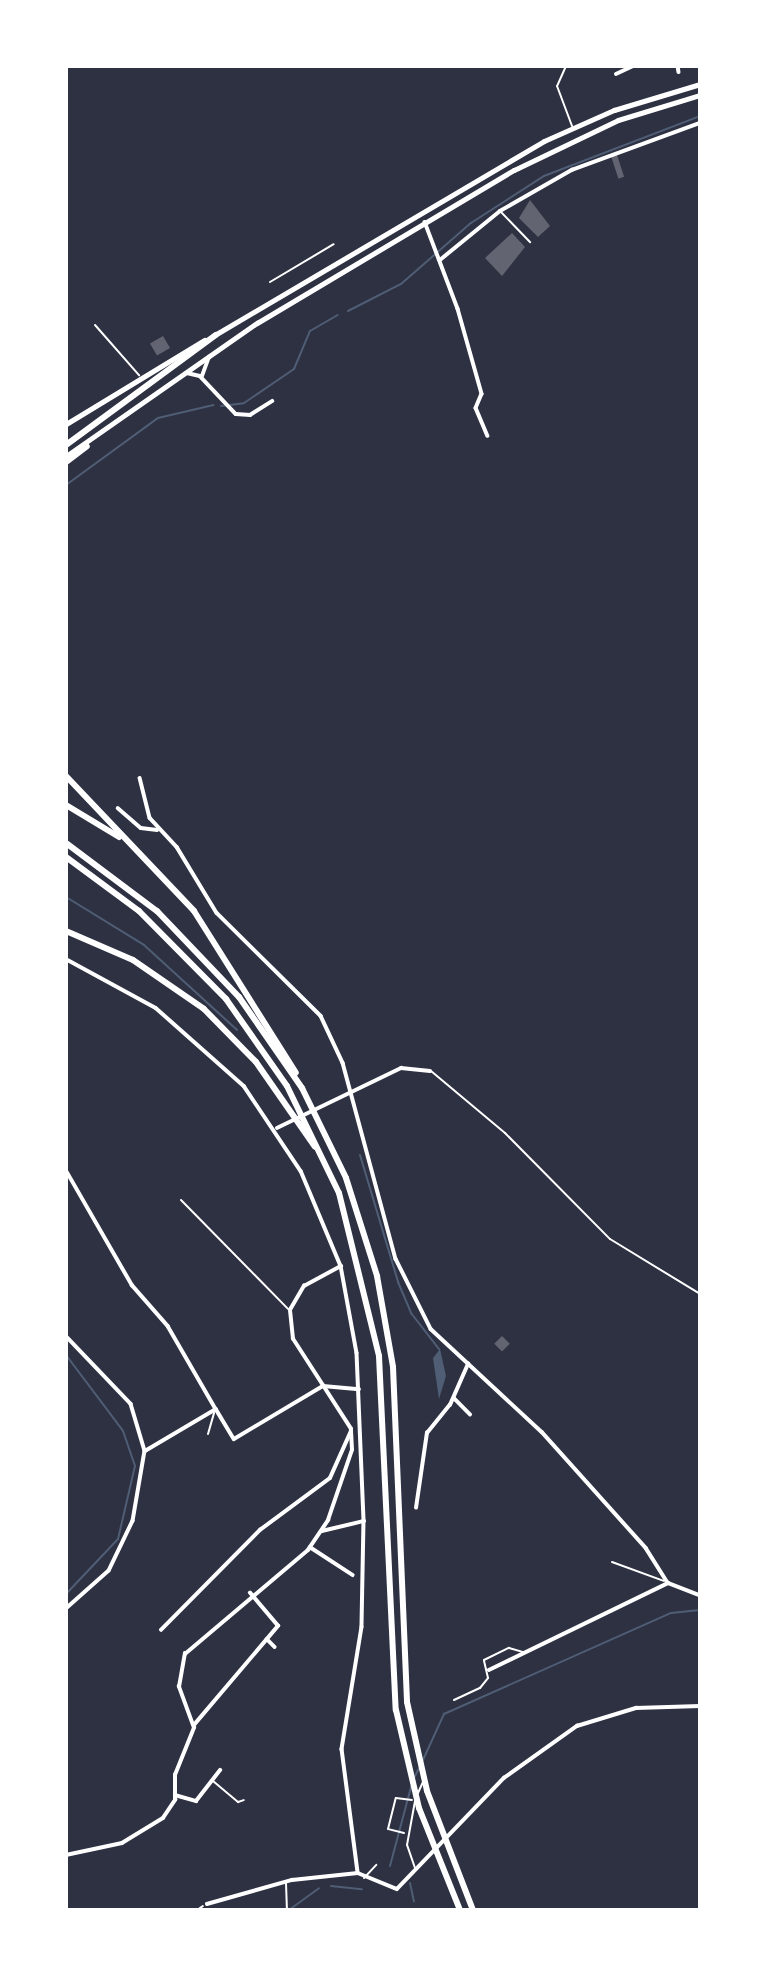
<!DOCTYPE html>
<style>
body{margin:0}
#map{position:relative;width:766px;height:1976px;overflow:hidden;background:#2d3142;font-family:"DejaVu Sans",sans-serif}
div>[style]{position:absolute}
[style*='--x']{left:calc(var(--x)*1px);top:calc(var(--y)*1px);width:calc(var(--w)*1px);rotate:calc(var(--a)*1deg)}
.water>*{inset:0;background:#4f5d75}
.stream>*{height:2px;margin:-1px;padding:0 1px;transform-origin:1px;border-radius:1px;background:#4f5d75}
.building>*{inset:0;background:#626471;transform-origin:0 0}
.path>*{height:2px;margin:-1px;padding:0 1px;transform-origin:1px;border-radius:1px;background:#fff}
.service>*{height:2px;margin:-1px;padding:0 1px;transform-origin:1px;border-radius:1px;background:#fff}
.minor>*{height:3.5px;margin:-1.75px;padding:0 1.75px;transform-origin:1.75px;border-radius:1.75px;background:#fff}
.primary>*{height:5px;margin:-2.5px;padding:0 2.5px;transform-origin:2.5px;border-radius:2.5px;background:#fff}
.motorway>*{height:6px;margin:-3px;padding:0 3px;transform-origin:3px;border-radius:3px;background:#fff}
span{translate:-50% -50%;white-space:nowrap;text-align:center;line-height:1.15;-webkit-text-stroke:6px #fff;paint-order:stroke}
.frame{position:absolute;inset:0;border:68px solid #fff;pointer-events:none}
</style>
<div id="map">
<div class="water">
<div style="clip-path:polygon(440px 1349px,446px 1376px,439px 1399px,433px 1358px)"></div>
</div>
<div class="stream">
<div style="--x:348;--y:311;--w:59;--a:-27"></div>
<div style="--x:401;--y:284;--w:93;--a:-41.1"></div>
<div style="--x:471;--y:223;--w:87;--a:-32.8"></div>
<div style="--x:544;--y:176;--w:167;--a:-21"></div>
<div style="--x:221;--y:406;--w:23;--a:-7"></div>
<div style="--x:244;--y:403;--w:60;--a:-34.2"></div>
<div style="--x:294;--y:369;--w:41;--a:-67.2"></div>
<div style="--x:310;--y:331;--w:32;--a:-30"></div>
<div style="--x:66;--y:485;--w:114;--a:-36.1"></div>
<div style="--x:158;--y:418;--w:57;--a:-13.1"></div>
<div style="--x:66;--y:897;--w:92;--a:31.6"></div>
<div style="--x:144;--y:945;--w:126;--a:42.4"></div>
<div style="--x:360;--y:1155;--w:133;--a:73.3"></div>
<div style="--x:398;--y:1282;--w:34;--a:67"></div>
<div style="--x:411;--y:1313;--w:46;--a:52.1"></div>
<div style="--x:66;--y:1355;--w:95;--a:53.1"></div>
<div style="--x:123;--y:1431;--w:37;--a:71"></div>
<div style="--x:135;--y:1466;--w:75;--a:103.1"></div>
<div style="--x:118;--y:1539;--w:76;--a:133.4"></div>
<div style="--x:423;--y:1760;--w:51;--a:-65.5"></div>
<div style="--x:444;--y:1714;--w:248;--a:-24"></div>
<div style="--x:671;--y:1613;--w:29;--a:-6"></div>
<div style="--x:414;--y:1778;--w:11;--a:-63"></div>
<div style="--x:390;--y:1866;--w:82;--a:-75.1"></div>
<div style="--x:410;--y:1883;--w:19;--a:78"></div>
<div style="--x:331;--y:1886;--w:31;--a:6"></div>
<div style="--x:289;--y:1910;--w:37;--a:-36"></div>
</div>
<div class="building">
<div style="left:617px;top:155px;width:23px;height:6px;rotate:72deg"></div>
<div style="clip-path:polygon(530px 200px,550px 226px,538px 237px,519px 218px)"></div>
<div style="clip-path:polygon(512px 233px,525px 247px,502px 276px,485px 258px)"></div>
<div style="left:163px;top:336px;width:14px;height:15px;rotate:60deg"></div>
<div style="left:502px;top:1336px;width:11px;height:11px;rotate:45deg"></div>
</div>
<div class="path">
<div style="--x:197;--y:1910;--w:7;--a:-34"></div>
</div>
<div class="service">
<div style="--x:566;--y:66;--w:22;--a:114"></div>
<div style="--x:557;--y:86;--w:43;--a:69.4"></div>
<div style="--x:501;--y:212;--w:42;--a:46"></div>
<div style="--x:270;--y:282;--w:74;--a:-30.7"></div>
<div style="--x:95;--y:325;--w:67;--a:48.7"></div>
<div style="--x:431;--y:1071;--w:97;--a:40"></div>
<div style="--x:505;--y:1133;--w:149;--a:45.3"></div>
<div style="--x:610;--y:1239;--w:105;--a:31.4"></div>
<div style="--x:181;--y:1200;--w:153;--a:45.5"></div>
<div style="--x:208;--y:1434;--w:22;--a:-74"></div>
<div style="--x:612;--y:1562;--w:55;--a:20.1"></div>
<div style="--x:454;--y:1700;--w:29;--a:-25"></div>
<div style="--x:480;--y:1688;--w:13;--a:-51"></div>
<div style="--x:488;--y:1678;--w:18;--a:-103"></div>
<div style="--x:484;--y:1660;--w:28;--a:-26"></div>
<div style="--x:509;--y:1648;--w:15;--a:16"></div>
<div style="--x:213;--y:1781;--w:33;--a:40"></div>
<div style="--x:238;--y:1802;--w:6;--a:-18"></div>
<div style="--x:418;--y:1793;--w:12;--a:-66"></div>
<div style="--x:404;--y:1833;--w:16;--a:-166"></div>
<div style="--x:388;--y:1829;--w:32;--a:-76"></div>
<div style="--x:396;--y:1798;--w:16;--a:7"></div>
<div style="--x:415;--y:1868;--w:24;--a:-109"></div>
<div style="--x:407;--y:1845;--w:45;--a:-79.7"></div>
<div style="--x:364;--y:1878;--w:18;--a:-47"></div>
<div style="--x:286;--y:1883;--w:25;--a:88"></div>
</div>
<div class="minor">
<div style="--x:678;--y:66;--w:6;--a:81"></div>
<div style="--x:616;--y:74;--w:19;--a:-25"></div>
<div style="--x:425;--y:222;--w:93;--a:69.2"></div>
<div style="--x:458;--y:309;--w:88;--a:74.2"></div>
<div style="--x:482;--y:394;--w:15;--a:113"></div>
<div style="--x:476;--y:408;--w:30;--a:67"></div>
<div style="--x:440;--y:260;--w:77;--a:-39.2"></div>
<div style="--x:500;--y:211;--w:83;--a:-29.7"></div>
<div style="--x:572;--y:170;--w:136;--a:-20.2"></div>
<div style="--x:187;--y:373;--w:13;--a:13"></div>
<div style="--x:200;--y:376;--w:52;--a:46.5"></div>
<div style="--x:236;--y:414;--w:14;--a:4"></div>
<div style="--x:250;--y:415;--w:26;--a:-32"></div>
<div style="--x:202;--y:376;--w:20;--a:-70"></div>
<div style="--x:140;--y:778;--w:41;--a:76"></div>
<div style="--x:150;--y:818;--w:40;--a:47"></div>
<div style="--x:177;--y:847;--w:77;--a:58.8"></div>
<div style="--x:217;--y:913;--w:146;--a:44.7"></div>
<div style="--x:321;--y:1016;--w:52;--a:64.9"></div>
<div style="--x:343;--y:1063;--w:203;--a:74.9"></div>
<div style="--x:396;--y:1259;--w:78;--a:63.4"></div>
<div style="--x:431;--y:1329;--w:151;--a:42.9"></div>
<div style="--x:542;--y:1432;--w:156;--a:48.1"></div>
<div style="--x:646;--y:1548;--w:41;--a:57.8"></div>
<div style="--x:668;--y:1583;--w:34;--a:21"></div>
<div style="--x:118;--y:808;--w:30;--a:41"></div>
<div style="--x:141;--y:828;--w:16;--a:7"></div>
<div style="--x:66;--y:959;--w:102;--a:28.6"></div>
<div style="--x:156;--y:1008;--w:118;--a:41.6"></div>
<div style="--x:244;--y:1086;--w:102;--a:56.2"></div>
<div style="--x:301;--y:1171;--w:103;--a:67.2"></div>
<div style="--x:341;--y:1266;--w:88;--a:79.6"></div>
<div style="--x:357;--y:1353;--w:168;--a:87.6"></div>
<div style="--x:364;--y:1521;--w:106;--a:91.1"></div>
<div style="--x:362;--y:1627;--w:124;--a:99.3"></div>
<div style="--x:342;--y:1749;--w:125;--a:82.6"></div>
<div style="--x:358;--y:1873;--w:42;--a:22.3"></div>
<div style="--x:397;--y:1889;--w:154;--a:-46.1"></div>
<div style="--x:504;--y:1778;--w:90;--a:-35.5"></div>
<div style="--x:577;--y:1726;--w:62;--a:-17"></div>
<div style="--x:636;--y:1708;--w:64;--a:-1.8"></div>
<div style="--x:277;--y:1128;--w:138;--a:-25.8"></div>
<div style="--x:401;--y:1068;--w:29;--a:6"></div>
<div style="--x:66;--y:1170;--w:133;--a:60.1"></div>
<div style="--x:132;--y:1285;--w:55;--a:48.7"></div>
<div style="--x:168;--y:1326;--w:96;--a:60"></div>
<div style="--x:66;--y:1336;--w:94;--a:46.3"></div>
<div style="--x:131;--y:1404;--w:49;--a:73.4"></div>
<div style="--x:145;--y:1451;--w:71;--a:99.7"></div>
<div style="--x:133;--y:1521;--w:55;--a:115.6"></div>
<div style="--x:109;--y:1571;--w:57;--a:138.5"></div>
<div style="--x:454;--y:1398;--w:23;--a:45"></div>
<div style="--x:145;--y:1451;--w:82;--a:-30.6"></div>
<div style="--x:216;--y:1409;--w:35;--a:59"></div>
<div style="--x:234;--y:1439;--w:104;--a:-30.8"></div>
<div style="--x:323;--y:1386;--w:36;--a:5"></div>
<div style="--x:416;--y:1508;--w:76;--a:-81.7"></div>
<div style="--x:427;--y:1433;--w:36;--a:-51"></div>
<div style="--x:450;--y:1405;--w:45;--a:-66.3"></div>
<div style="--x:322;--y:1531;--w:43;--a:-13.4"></div>
<div style="--x:310;--y:1547;--w:51;--a:33.1"></div>
<div style="--x:161;--y:1630;--w:141;--a:-45.3"></div>
<div style="--x:260;--y:1530;--w:87;--a:-36.6"></div>
<div style="--x:330;--y:1478;--w:51;--a:-65.9"></div>
<div style="--x:267;--y:1639;--w:11;--a:45"></div>
<div style="--x:489;--y:1670;--w:199;--a:-25.9"></div>
<div style="--x:194;--y:1725;--w:130;--a:-49.7"></div>
<div style="--x:278;--y:1626;--w:43;--a:-130.3"></div>
<div style="--x:175;--y:1795;--w:22;--a:16"></div>
<div style="--x:196;--y:1801;--w:39;--a:-52"></div>
<div style="--x:66;--y:1855;--w:57;--a:-12.1"></div>
<div style="--x:122;--y:1843;--w:48;--a:-31.4"></div>
<div style="--x:163;--y:1818;--w:22;--a:-56"></div>
<div style="--x:175;--y:1800;--w:25;--a:-90"></div>
<div style="--x:175;--y:1775;--w:51;--a:-68"></div>
<div style="--x:194;--y:1728;--w:44;--a:-110.1"></div>
<div style="--x:179;--y:1687;--w:34;--a:-80"></div>
<div style="--x:185;--y:1654;--w:161;--a:-40.2"></div>
<div style="--x:308;--y:1550;--w:36;--a:-56"></div>
<div style="--x:328;--y:1520;--w:74;--a:-71.1"></div>
<div style="--x:352;--y:1450;--w:21;--a:-93"></div>
<div style="--x:351;--y:1429;--w:107;--a:-122.8"></div>
<div style="--x:293;--y:1339;--w:29;--a:-96"></div>
<div style="--x:290;--y:1310;--w:28;--a:-60"></div>
<div style="--x:304;--y:1286;--w:42;--a:-28.4"></div>
<div style="--x:207;--y:1904;--w:88;--a:-15.8"></div>
<div style="--x:292;--y:1880;--w:66;--a:-6.1"></div>
</div>
<div class="primary">
<div style="--x:213;--y:336;--w:384;--a:-30.5"></div>
<div style="--x:544;--y:141;--w:77;--a:-23.9"></div>
<div style="--x:614;--y:110;--w:90;--a:-16.8"></div>
<div style="--x:66;--y:424;--w:162;--a:-31.3"></div>
<div style="--x:66;--y:456;--w:233;--a:-34.9"></div>
<div style="--x:257;--y:323;--w:299;--a:-30.8"></div>
<div style="--x:514;--y:170;--w:115;--a:-25.7"></div>
<div style="--x:618;--y:120;--w:86;--a:-17"></div>
</div>
<div class="motorway">
<div style="--x:66;--y:445;--w:186;--a:-36.3"></div>
<div style="--x:66;--y:462;--w:26;--a:-37"></div>
<div style="--x:66;--y:776;--w:186;--a:46.5"></div>
<div style="--x:194;--y:911;--w:191;--a:57.8"></div>
<div style="--x:66;--y:805;--w:62;--a:31.1"></div>
<div style="--x:66;--y:843;--w:114;--a:36.8"></div>
<div style="--x:157;--y:911;--w:119;--a:46.4"></div>
<div style="--x:239;--y:997;--w:111;--a:55.3"></div>
<div style="--x:302;--y:1088;--w:100;--a:63.9"></div>
<div style="--x:346;--y:1178;--w:103;--a:72.4"></div>
<div style="--x:377;--y:1276;--w:92;--a:80"></div>
<div style="--x:393;--y:1367;--w:335;--a:87.6"></div>
<div style="--x:407;--y:1702;--w:91;--a:77.3"></div>
<div style="--x:427;--y:1791;--w:128;--a:68.9"></div>
<div style="--x:66;--y:857;--w:91;--a:36.5"></div>
<div style="--x:139;--y:911;--w:124;--a:45.3"></div>
<div style="--x:226;--y:999;--w:106;--a:55"></div>
<div style="--x:287;--y:1086;--w:119;--a:64.1"></div>
<div style="--x:339;--y:1193;--w:168;--a:76.2"></div>
<div style="--x:379;--y:1356;--w:354;--a:87.3"></div>
<div style="--x:396;--y:1710;--w:101;--a:76.8"></div>
<div style="--x:419;--y:1808;--w:110;--a:68.1"></div>
<div style="--x:66;--y:931;--w:73;--a:23.4"></div>
<div style="--x:133;--y:960;--w:86;--a:34.6"></div>
<div style="--x:204;--y:1009;--w:74;--a:45.5"></div>
<div style="--x:256;--y:1062;--w:103;--a:55.2"></div>
</div>
<div class="frame"></div>
</div>
